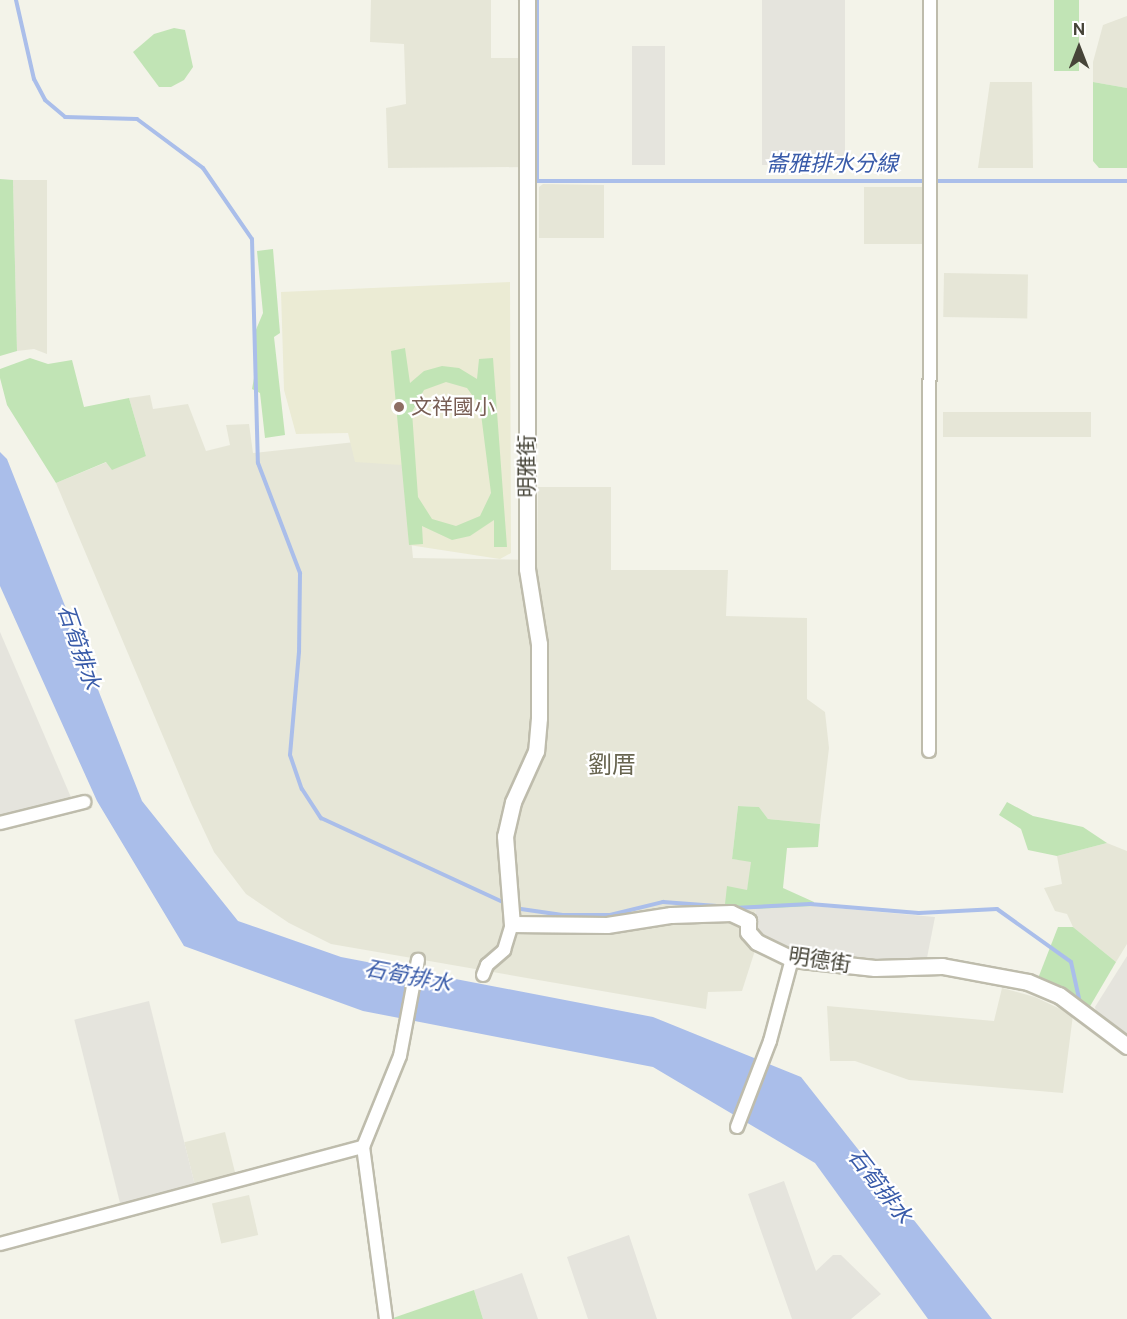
<!DOCTYPE html>
<meta charset="utf-8">
<style>
body{margin:0}
#map{position:relative;width:1127px;height:1319px;overflow:hidden;background:#f3f3e9;font-family:"Public Sans","Noto Sans TC",sans-serif}
div>[style]{position:absolute}
[style*='--x']{left:calc(var(--x)*1px);top:calc(var(--y)*1px);width:calc(var(--w)*1px);rotate:calc(var(--a)*1deg)}
.residential>*{inset:0;background:#e6e6d7;transform-origin:0 0}
.industrial>*{inset:0;background:#e5e4dd;transform-origin:0 0}
.education>*{inset:0;background:#ebebd4}
.green>*{inset:0;background:#c1e4b5;transform-origin:0 0}
.water>*{inset:0;background:#aabeea}
.stream>*{height:4px;margin:-2px;padding:0 2px;transform-origin:2px;border-radius:2px;background:#aabeea}
.roads{filter:drop-shadow(2px 0 #bebcac) drop-shadow(-2px 0 #bebcac) drop-shadow(0 2px #bebcac) drop-shadow(0 -2px #bebcac)}
.minor>*{height:12px;margin:-6px;padding:0 6px;transform-origin:6px;border-radius:6px;background:#fff}
.tertiary>*{height:15px;margin:-7.5px;padding:0 7.5px;transform-origin:7.5px;border-radius:7.5px;background:#fff}
.dots>*{width:16px;height:16px;translate:-50% -50%;box-sizing:border-box;border:3px solid #fff;border-radius:50%}
span{translate:-50% -50%;white-space:nowrap;text-align:center;line-height:1.15;-webkit-text-stroke:4.5px #fff;paint-order:stroke}
.education-label{font-size:21px;color:#785e54}
.left{translate:0 -50%;text-align:left}
.street-label{font-size:21px;color:#464438}
.water-label{font-size:22px;color:#395ba9;font-style:italic}
.quarter-label{font-size:24px;color:#686550}
.north{position:absolute;left:1049px;top:18px;width:60px;height:60px;-webkit-text-stroke:4px #fff;paint-order:stroke;rotate:0deg;font-size:16px;font-weight:700;line-height:24px;text-align:center;color:#464438}
.north::after{content:'';display:block;margin:auto;width:21px;height:27px;background:#464438;clip-path:polygon(50% 0,100% 100%,50% 72%,0 100%)}
</style>
<div id="map">
<div class="residential">
<div style="clip-path:polygon(371px 0,491px 0,491px 58px,528px 58px,526px 167px,388px 168px,386px 108px,406px 104px,404px 44px,370px 42px)"></div>
<div style="clip-path:polygon(1127px 16px,1127px 88px,1093px 82px,1093px 62px,1103px 25px)"></div>
<div style="clip-path:polygon(990px 82px,1032px 82px,1033px 168px,978px 168px)"></div>
<div style="clip-path:polygon(13px 180px,47px 180px,47px 354px,34px 349px,17px 351px)"></div>
<div style="clip-path:polygon(543px 184px,604px 185px,604px 238px,539px 238px,539px 187px)"></div>
<div style="left:864px;top:187px;width:64px;height:57px"></div>
<div style="left:944px;top:273px;width:84px;height:44px;rotate:1deg"></div>
<div style="clip-path:polygon(150px 395px,153px 409px,188px 404px,206px 451px,230px 445px,226px 425px,249px 424px,253px 453px,401px 437px,413px 558px,537px 560px,538px 487px,611px 487px,611px 570px,728px 570px,726px 616px,807px 618px,807px 699px,825px 712px,829px 748px,820px 824px,768px 819px,759px 807px,738px 806px,732px 859px,752px 861px,747px 891px,725px 904px,755px 909px,758px 941px,742px 991px,708px 992px,706px 1009px,331px 944px,289px 923px,246px 894px,214px 852px,192px 805px,56px 483px,107px 462px,146px 456px,129px 398px)"></div>
<div style="left:943px;top:412px;width:148px;height:25px"></div>
<div style="clip-path:polygon(1107px 843px,1127px 851px,1127px 944px,1116px 962px,1073px 927px,1067px 914px,1055px 911px,1044px 888px,1062px 884px,1057px 856px)"></div>
<div style="clip-path:polygon(1002px 988px,1035px 997px,1073px 1015px,1063px 1093px,909px 1080px,855px 1061px,830px 1061px,827px 1006px,994px 1021px)"></div>
<div style="left:225px;top:1132px;width:54px;height:42px;rotate:76deg"></div>
<div style="left:249px;top:1195px;width:41px;height:38px;rotate:77deg"></div>
</div>
<div class="industrial">
<div style="left:762px;top:0;width:83px;height:165px"></div>
<div style="left:632px;top:46px;width:33px;height:119px"></div>
<div style="clip-path:polygon(0 632px,73px 802px,0 820px)"></div>
<div style="clip-path:polygon(814px 906px,935px 917px,925px 968px,824px 964px,758px 941px,755px 909px)"></div>
<div style="clip-path:polygon(1127px 956px,1127px 1034px,1097px 1015px,1095px 1007px)"></div>
<div style="left:149px;top:1001px;width:199px;height:77px;rotate:76deg"></div>
<div style="clip-path:polygon(784px 1181px,816px 1271px,833px 1255px,841px 1255px,881px 1294px,851px 1319px,792px 1319px,748px 1194px)"></div>
<div style="clip-path:polygon(629px 1235px,657px 1319px,588px 1319px,567px 1257px)"></div>
<div style="clip-path:polygon(522px 1273px,538px 1319px,483px 1319px,474px 1290px)"></div>
</div>
<div class="education">
<div style="clip-path:polygon(510px 282px,511px 553px,500px 559px,409px 545px,402px 465px,355px 462px,348px 433px,296px 434px,284px 390px,281px 292px)"></div>
</div>
<div class="green">
<div style="left:1054px;top:0;width:25px;height:71px"></div>
<div style="clip-path:polygon(174px 28px,185px 30px,193px 67px,184px 80px,171px 87px,159px 87px,133px 52px,154px 34px)"></div>
<div style="clip-path:polygon(1093px 82px,1127px 88px,1127px 168px,1099px 168px,1093px 161px)"></div>
<div style="clip-path:polygon(0 179px,13px 180px,17px 351px,0 356px)"></div>
<div style="clip-path:polygon(273px 249px,280px 333px,274px 337px,285px 435px,265px 438px,260px 393px,252px 389px,256px 367px,255px 332px,263px 313px,257px 251px)"></div>
<div style="clip-path:polygon(evenodd,405px 348px,410px 383px,424px 371px,442px 366px,459px 368px,477px 379px,479px 359px,493px 358px,507px 547px,494px 547px,494px 520px,470px 536px,452px 540px,422px 526px,423px 544px,409px 545px,391px 351px,405px 348px,446px 382px,467px 388px,480px 406px,491px 493px,480px 516px,456px 526px,432px 519px,418px 497px,412px 412px,424px 390px,446px 382px)"></div>
<div style="clip-path:polygon(30px 358px,48px 364px,72px 360px,84px 407px,129px 398px,146px 456px,112px 470px,106px 462px,56px 483px,7px 405px,0 378px,0 369px)"></div>
<div style="clip-path:polygon(1007px 802px,1033px 816px,1083px 827px,1107px 843px,1057px 856px,1028px 850px,1021px 829px,999px 815px)"></div>
<div style="clip-path:polygon(738px 806px,759px 807px,768px 819px,820px 824px,818px 847px,787px 848px,783px 888px,814px 902px,814px 906px,755px 909px,725px 904px,727px 886px,747px 890px,751px 862px,732px 859px)"></div>
<div style="clip-path:polygon(1058px 927px,1073px 927px,1116px 962px,1089px 1008px,1037px 981px)"></div>
<div style="clip-path:polygon(474px 1290px,483px 1319px,393px 1319px,393px 1318px)"></div>
</div>
<div class="water">
<div style="clip-path:polygon(0 452px,7px 459px,142px 801px,238px 921px,341px 957px,653px 1017px,801px 1077px,992px 1319px,928px 1319px,815px 1163px,653px 1067px,363px 1011px,184px 946px,97px 801px,0 586px)"></div>
</div>
<div class="stream">
<div style="--x:16;--y:0;--w:81;--a:77.2"></div>
<div style="--x:34;--y:79;--w:24;--a:62"></div>
<div style="--x:45;--y:100;--w:26;--a:40"></div>
<div style="--x:65;--y:117;--w:72;--a:1.6"></div>
<div style="--x:137;--y:119;--w:82;--a:36.6"></div>
<div style="--x:203;--y:168;--w:86;--a:55.4"></div>
<div style="--x:252;--y:239;--w:224;--a:88.5"></div>
<div style="--x:258;--y:463;--w:118;--a:69.1"></div>
<div style="--x:300;--y:573;--w:79;--a:90.7"></div>
<div style="--x:299;--y:652;--w:103;--a:95"></div>
<div style="--x:290;--y:755;--w:36;--a:71"></div>
<div style="--x:302;--y:789;--w:35;--a:57"></div>
<div style="--x:321;--y:818;--w:205;--a:24.8"></div>
<div style="--x:537;--y:0;--w:181;--a:90"></div>
<div style="--x:537;--y:181;--w:590;--a:0"></div>
<div style="--x:514;--y:908;--w:49;--a:8.1"></div>
<div style="--x:563;--y:915;--w:47;--a:0"></div>
<div style="--x:610;--y:915;--w:55;--a:-13.8"></div>
<div style="--x:663;--y:902;--w:54;--a:4.2"></div>
<div style="--x:734;--y:908;--w:76;--a:-3"></div>
<div style="--x:810;--y:904;--w:109;--a:4.7"></div>
<div style="--x:919;--y:913;--w:78;--a:-2.9"></div>
<div style="--x:997;--y:909;--w:91;--a:35.6"></div>
<div style="--x:1071;--y:962;--w:42;--a:77.6"></div>
</div>
<div class="roads">
<div class="minor">
<div style="--x:929;--y:751;--w:751;--a:-89.92"></div>
<div style="--x:0;--y:823;--w:87;--a:-14"></div>
<div style="--x:483;--y:975;--w:11;--a:-68"></div>
<div style="--x:487;--y:965;--w:23;--a:-41"></div>
<div style="--x:504;--y:950;--w:27;--a:-73"></div>
<div style="--x:737;--y:1127;--w:92;--a:-69"></div>
<div style="--x:770;--y:1041;--w:85;--a:-75"></div>
<div style="--x:0;--y:1244;--w:376;--a:-15"></div>
<div style="--x:386;--y:1319;--w:174;--a:-97.6"></div>
<div style="--x:363;--y:1147;--w:98;--a:-67.9"></div>
<div style="--x:400;--y:1056;--w:98;--a:-79.4"></div>
</div>
<div class="tertiary">
<div style="--x:527;--y:0;--w:569;--a:90"></div>
<div style="--x:527;--y:569;--w:76;--a:80.9"></div>
<div style="--x:539;--y:644;--w:74;--a:90"></div>
<div style="--x:539;--y:718;--w:33;--a:95"></div>
<div style="--x:536;--y:751;--w:56;--a:114.3"></div>
<div style="--x:513;--y:802;--w:35;--a:103"></div>
<div style="--x:505;--y:836;--w:88;--a:85.5"></div>
<div style="--x:512;--y:924;--w:95;--a:0.6"></div>
<div style="--x:607;--y:925;--w:65;--a:-8.9"></div>
<div style="--x:671;--y:915;--w:60;--a:-1.9"></div>
<div style="--x:731;--y:913;--w:19;--a:25"></div>
<div style="--x:748;--y:921;--w:11;--a:90"></div>
<div style="--x:748;--y:932;--w:13;--a:48"></div>
<div style="--x:757;--y:942;--w:39;--a:26"></div>
<div style="--x:792;--y:959;--w:83;--a:6.2"></div>
<div style="--x:875;--y:968;--w:67;--a:-1.7"></div>
<div style="--x:942;--y:966;--w:87;--a:10.5"></div>
<div style="--x:1028;--y:982;--w:34;--a:23"></div>
<div style="--x:1059;--y:995;--w:85;--a:36.9"></div>
</div>
</div>
<div class="dots">
<div style="left:399px;top:407px;background:#8d6e63"></div>
</div>
<div class="education-label">
<span class="left" style="left:411px;top:407px">文祥國小</span>
</div>
<div class="street-label">
<span style="left:527px;top:466px;rotate:-90deg">明雅街</span>
<span style="left:820px;top:960px;rotate:9deg">明德街</span>
</div>
<div class="water-label">
<span style="left:832px;top:164px">崙雅排水分線</span>
<span style="left:79px;top:647px;rotate:71deg">石筍排水</span>
<span style="left:408px;top:976px;rotate:11deg">石筍排水</span>
<span style="left:880px;top:1186px;rotate:52deg">石筍排水</span>
</div>
<div class="quarter-label">
<span style="left:612px;top:765px">劉厝</span>
</div>
<div class="north">N</div>
</div>
